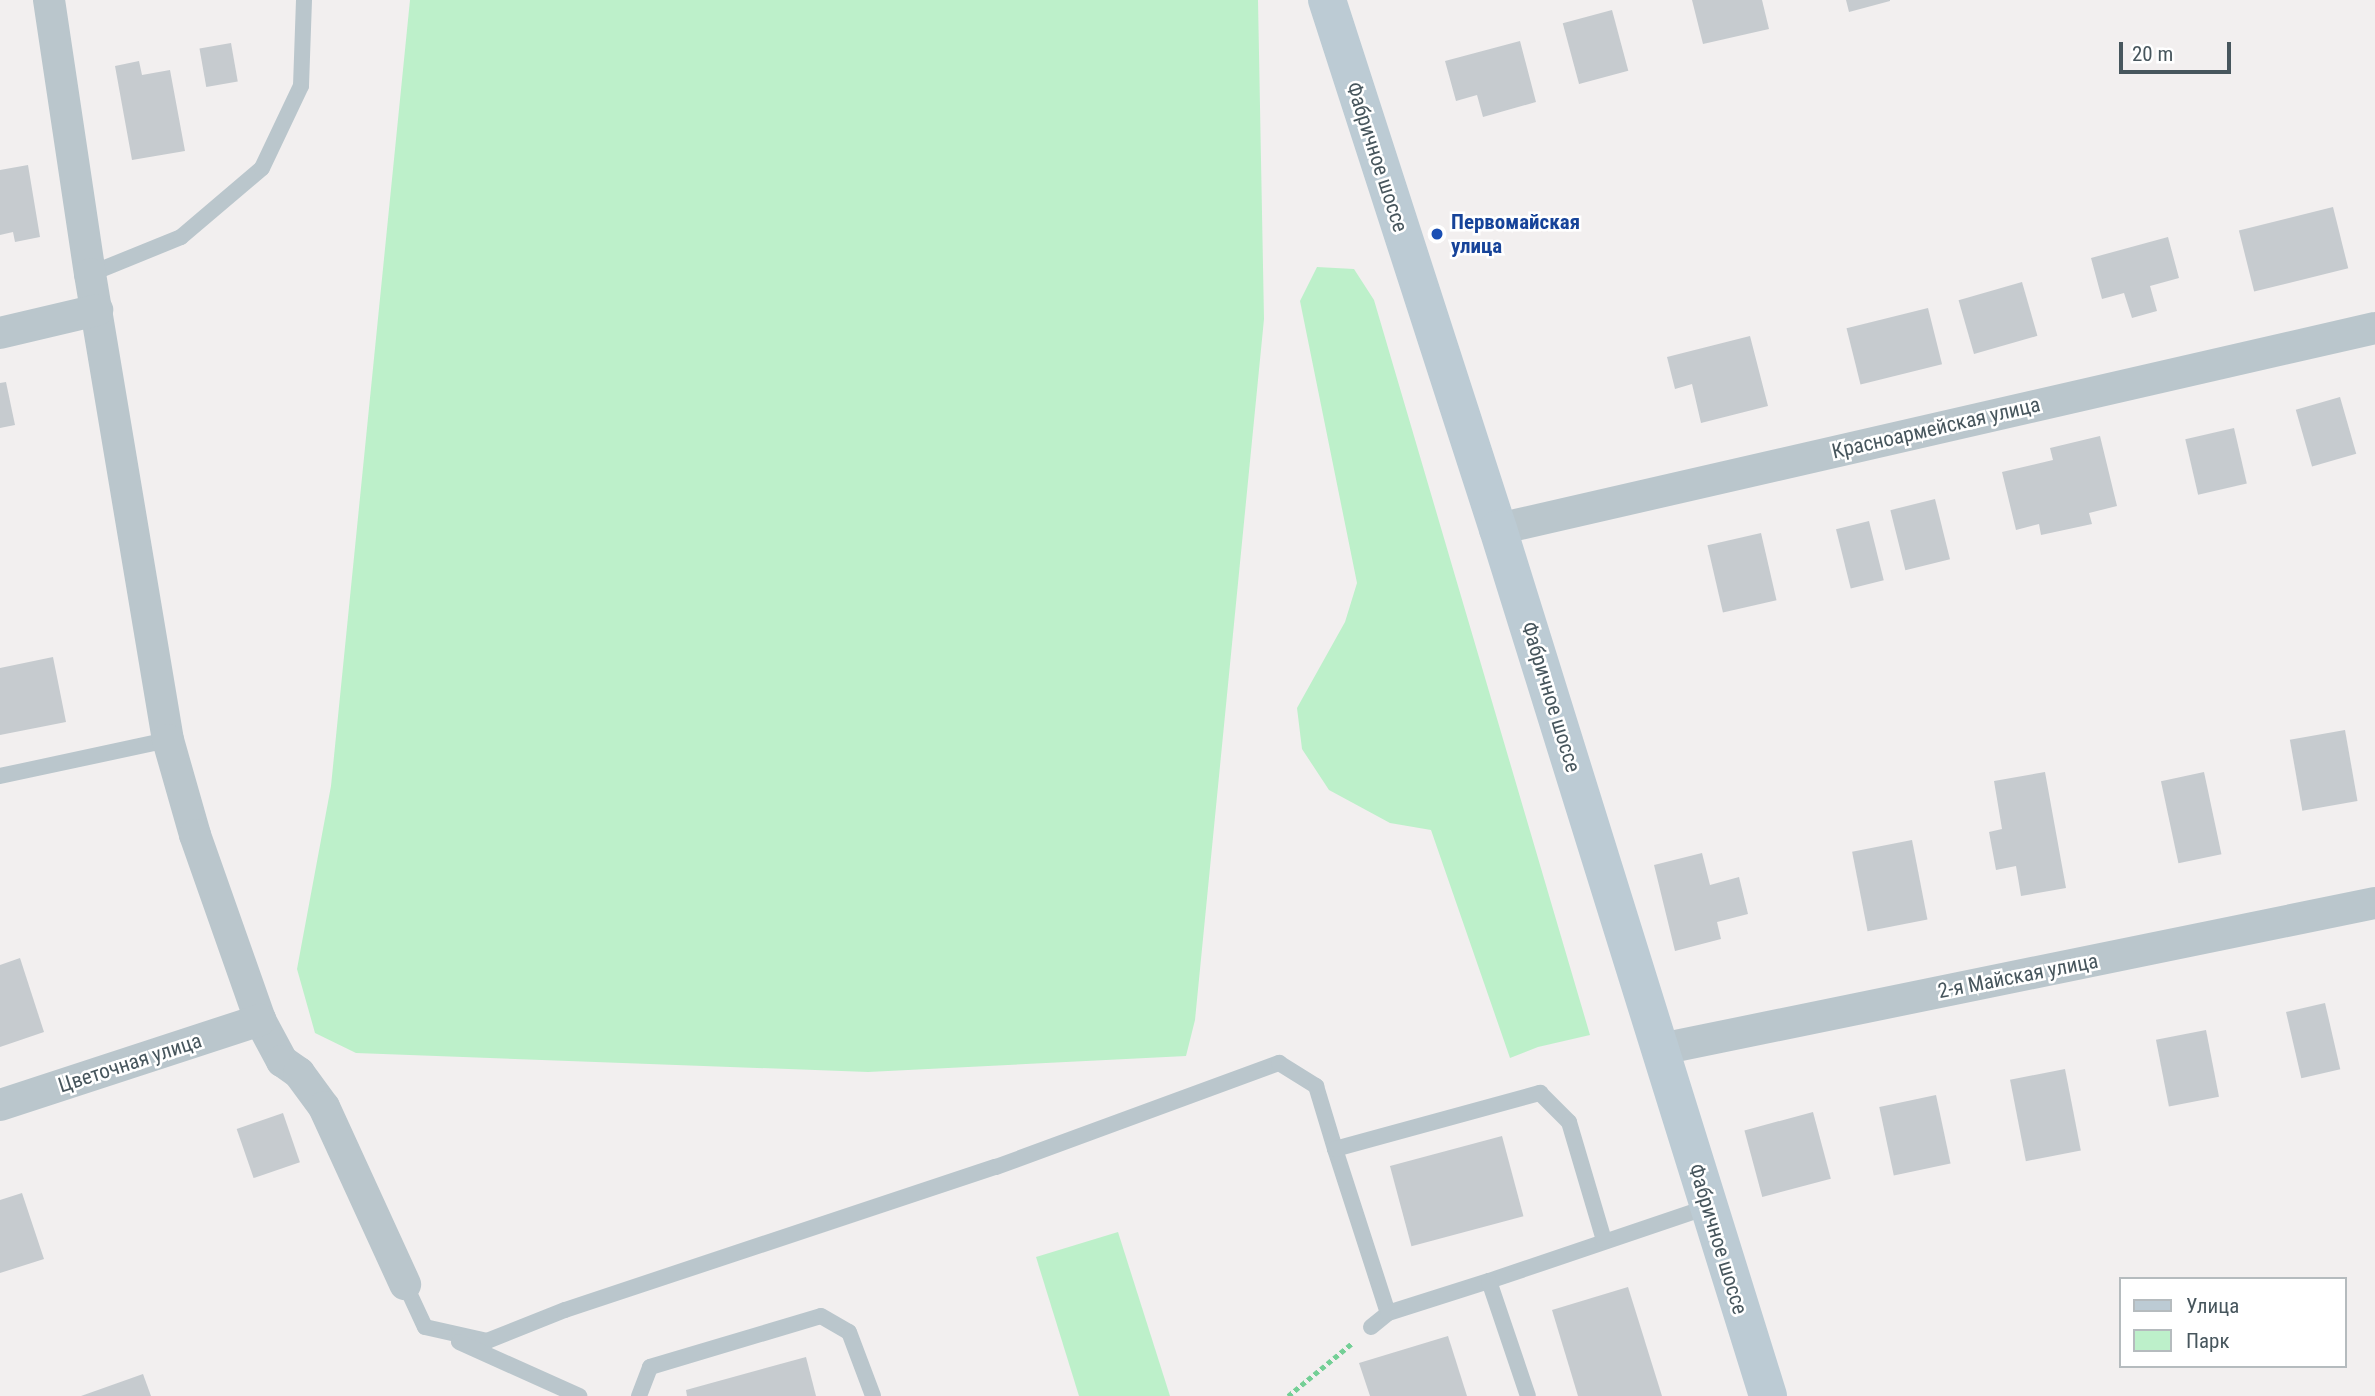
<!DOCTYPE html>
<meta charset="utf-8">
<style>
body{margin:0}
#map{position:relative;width:2375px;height:1396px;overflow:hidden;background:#f2efef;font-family:"Roboto Condensed",sans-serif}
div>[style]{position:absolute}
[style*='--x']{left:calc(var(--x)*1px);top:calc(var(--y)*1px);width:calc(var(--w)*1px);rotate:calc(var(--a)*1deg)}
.green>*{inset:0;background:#bdf0ca}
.building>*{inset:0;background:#c6cbcf;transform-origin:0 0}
.path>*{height:4.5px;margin-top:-2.25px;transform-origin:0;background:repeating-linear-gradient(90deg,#74cf96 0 5px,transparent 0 8.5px)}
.lane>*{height:16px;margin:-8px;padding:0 8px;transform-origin:8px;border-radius:8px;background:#bac6cc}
.street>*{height:32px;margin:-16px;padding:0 16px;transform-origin:16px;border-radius:16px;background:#bac6cc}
.secondary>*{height:38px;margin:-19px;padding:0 19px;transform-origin:19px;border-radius:19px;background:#bccbd4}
.dots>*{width:19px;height:19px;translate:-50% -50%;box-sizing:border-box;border:4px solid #fff;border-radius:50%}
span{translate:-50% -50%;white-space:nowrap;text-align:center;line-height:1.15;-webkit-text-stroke:5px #fff;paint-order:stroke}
.street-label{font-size:21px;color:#47565d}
.transit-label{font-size:21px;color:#164399;font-weight:700}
.left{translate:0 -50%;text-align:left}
.legend{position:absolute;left:2119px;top:1277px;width:228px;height:91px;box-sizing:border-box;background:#fff;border:2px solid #b5bbbe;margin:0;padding:9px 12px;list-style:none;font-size:21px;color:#47565d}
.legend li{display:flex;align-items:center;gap:14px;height:35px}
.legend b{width:35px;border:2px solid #b5bbbe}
.scale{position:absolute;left:2119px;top:42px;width:112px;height:32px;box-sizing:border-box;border:4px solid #47565d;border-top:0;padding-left:9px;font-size:21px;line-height:24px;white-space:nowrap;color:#47565d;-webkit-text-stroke:5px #fff;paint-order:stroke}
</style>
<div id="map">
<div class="green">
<div style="clip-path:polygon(410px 0,1258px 0,1264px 319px,1195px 1020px,1186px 1056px,868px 1072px,356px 1053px,315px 1033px,297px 969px,331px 786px)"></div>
<div style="clip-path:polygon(1317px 267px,1354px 269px,1374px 300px,1590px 1035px,1538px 1047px,1510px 1058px,1431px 830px,1390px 823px,1329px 790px,1302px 749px,1297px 708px,1345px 622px,1357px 583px,1300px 301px)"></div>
<div style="clip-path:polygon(1118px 1232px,1170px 1396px,1079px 1396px,1036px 1257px)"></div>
</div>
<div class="building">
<div style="clip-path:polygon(1692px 0,1762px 0,1769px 29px,1703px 44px)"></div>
<div style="clip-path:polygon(1846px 0,1890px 0,1890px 1px,1849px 12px)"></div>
<div style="left:1612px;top:10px;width:63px;height:51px;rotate:75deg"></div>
<div style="clip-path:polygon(1520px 41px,1536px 102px,1483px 117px,1477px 95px,1456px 101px,1445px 61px)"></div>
<div style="left:231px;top:43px;width:39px;height:32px;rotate:80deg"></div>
<div style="clip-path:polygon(139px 61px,142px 75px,170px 70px,185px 151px,132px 160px,115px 66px)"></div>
<div style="clip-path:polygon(28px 165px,40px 237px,15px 242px,13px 232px,0 235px,0 170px)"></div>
<div style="left:2333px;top:207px;width:63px;height:97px;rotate:76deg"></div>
<div style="clip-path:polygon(2168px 237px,2179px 278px,2150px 286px,2157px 311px,2132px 318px,2124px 293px,2102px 299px,2091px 258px)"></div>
<div style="left:2022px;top:282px;width:56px;height:66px;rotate:74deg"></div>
<div style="left:1928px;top:308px;width:58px;height:84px;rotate:76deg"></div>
<div style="clip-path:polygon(1750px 336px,1768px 406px,1701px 423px,1692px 384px,1675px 389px,1667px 357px)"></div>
<div style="clip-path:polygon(6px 382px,15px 425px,0 428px,0 383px)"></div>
<div style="left:2340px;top:397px;width:59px;height:46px;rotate:74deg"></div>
<div style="left:2234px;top:428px;width:57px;height:50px;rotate:77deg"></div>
<div style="clip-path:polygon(2100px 436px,2117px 506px,2089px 513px,2092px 524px,2041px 535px,2039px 524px,2016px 530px,2002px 472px,2053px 460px,2050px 448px)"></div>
<div style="left:1935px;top:499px;width:62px;height:46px;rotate:76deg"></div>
<div style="left:1869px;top:521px;width:61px;height:34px;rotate:76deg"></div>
<div style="left:1761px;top:533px;width:69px;height:55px;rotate:77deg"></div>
<div style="clip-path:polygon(53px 657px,66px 722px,0 735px,0 668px)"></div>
<div style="left:2345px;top:730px;width:72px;height:56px;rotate:80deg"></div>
<div style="clip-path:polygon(2045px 772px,2066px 888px,2021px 896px,2016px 866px,1996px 870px,1989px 832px,2002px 829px,1994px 781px)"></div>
<div style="left:2204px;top:772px;width:84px;height:44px;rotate:78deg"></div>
<div style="left:1912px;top:840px;width:81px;height:61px;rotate:79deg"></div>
<div style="clip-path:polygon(1702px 853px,1710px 885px,1739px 877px,1748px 914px,1717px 922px,1721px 939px,1675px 951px,1654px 865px)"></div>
<div style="clip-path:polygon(20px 958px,44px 1032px,0 1047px,0 965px)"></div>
<div style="left:2325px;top:1003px;width:68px;height:40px;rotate:77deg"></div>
<div style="left:2206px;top:1030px;width:68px;height:51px;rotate:79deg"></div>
<div style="left:2065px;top:1069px;width:83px;height:56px;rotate:79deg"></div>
<div style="left:1936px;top:1095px;width:70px;height:58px;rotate:78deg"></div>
<div style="left:1813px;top:1112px;width:69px;height:71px;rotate:75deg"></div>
<div style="left:283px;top:1113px;width:52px;height:49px;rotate:71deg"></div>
<div style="left:1502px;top:1136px;width:83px;height:116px;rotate:75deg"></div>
<div style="clip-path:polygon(22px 1193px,44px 1259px,0 1273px,0 1200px)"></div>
<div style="clip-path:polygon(1628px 1287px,1662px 1396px,1578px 1396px,1552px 1310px)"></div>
<div style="clip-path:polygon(1448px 1336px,1467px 1396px,1370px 1396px,1359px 1363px)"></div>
<div style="clip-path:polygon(806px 1357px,816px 1396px,687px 1396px,686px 1390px)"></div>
<div style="clip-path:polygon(143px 1374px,151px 1396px,81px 1396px)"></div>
</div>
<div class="path">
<div style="--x:1288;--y:1396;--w:82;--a:-39.5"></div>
</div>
<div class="lane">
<div style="--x:90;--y:274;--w:98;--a:-22.1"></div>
<div style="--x:181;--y:237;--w:106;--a:-40.4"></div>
<div style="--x:262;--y:168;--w:91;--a:-64.6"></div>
<div style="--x:301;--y:86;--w:86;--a:-88"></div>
<div style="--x:0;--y:776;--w:172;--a:-12.1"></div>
<div style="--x:1335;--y:1149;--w:172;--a:72.1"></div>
<div style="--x:1489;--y:1281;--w:230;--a:-18.7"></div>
<div style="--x:405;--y:1284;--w:47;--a:65.1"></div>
<div style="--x:425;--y:1327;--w:64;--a:12.7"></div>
<div style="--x:487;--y:1341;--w:84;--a:-21.7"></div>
<div style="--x:565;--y:1310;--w:454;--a:-18.4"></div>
<div style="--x:996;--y:1167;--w:302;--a:-20.2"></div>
<div style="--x:1279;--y:1063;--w:44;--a:31.9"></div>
<div style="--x:1316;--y:1086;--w:66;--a:73.2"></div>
<div style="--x:1335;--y:1149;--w:213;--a:-15.3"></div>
<div style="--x:1540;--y:1093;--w:41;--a:45"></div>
<div style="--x:1569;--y:1122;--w:123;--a:73.5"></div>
<div style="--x:1371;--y:1327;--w:22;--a:-39"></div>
<div style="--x:1388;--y:1313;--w:106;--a:-17.6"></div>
<div style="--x:1489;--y:1281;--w:121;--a:71.3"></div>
<div style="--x:459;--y:1342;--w:132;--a:24.2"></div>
<div style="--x:639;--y:1396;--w:31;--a:-69"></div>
<div style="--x:650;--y:1367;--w:178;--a:-16.6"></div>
<div style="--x:821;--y:1316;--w:32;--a:30"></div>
<div style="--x:849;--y:1332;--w:68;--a:69.4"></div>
</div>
<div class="street">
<div style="--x:49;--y:0;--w:277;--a:81.5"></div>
<div style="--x:90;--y:274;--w:472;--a:80.5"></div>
<div style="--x:168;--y:740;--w:99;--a:74.1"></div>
<div style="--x:195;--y:835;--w:196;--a:70.6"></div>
<div style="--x:260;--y:1020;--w:47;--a:61.8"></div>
<div style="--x:282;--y:1061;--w:21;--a:35"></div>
<div style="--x:299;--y:1073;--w:42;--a:53.7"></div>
<div style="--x:324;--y:1107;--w:195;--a:65.4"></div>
<div style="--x:0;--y:333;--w:100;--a:-13.3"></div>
<div style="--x:1498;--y:529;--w:900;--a:-12.91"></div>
<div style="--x:1661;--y:1049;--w:729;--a:-11.56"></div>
<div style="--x:0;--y:1105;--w:274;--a:-18.1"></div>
</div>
<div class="secondary">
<div style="--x:1327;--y:0;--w:556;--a:72.09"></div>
<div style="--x:1498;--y:529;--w:908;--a:72.7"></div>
</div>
<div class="dots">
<div style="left:1437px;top:234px;background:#1a4fb4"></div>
</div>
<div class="street-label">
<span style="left:1377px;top:157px;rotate:72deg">Фабричное шоссе</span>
<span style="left:1936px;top:428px;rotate:-13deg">Красноармейская улица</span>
<span style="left:1551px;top:697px;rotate:73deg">Фабричное шоссе</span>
<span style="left:2018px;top:976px;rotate:-11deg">2-я Майская улица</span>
<span style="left:130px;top:1063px;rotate:-18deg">Цветочная улица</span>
<span style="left:1718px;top:1239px;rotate:73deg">Фабричное шоссе</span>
</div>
<div class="transit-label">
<span class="left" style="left:1451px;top:234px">Первомайская<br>улица</span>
</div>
<ul class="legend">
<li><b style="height:9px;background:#bccbd4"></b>Улица</li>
<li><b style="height:19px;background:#bdf0ca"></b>Парк</li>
</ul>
<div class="scale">20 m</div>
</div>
